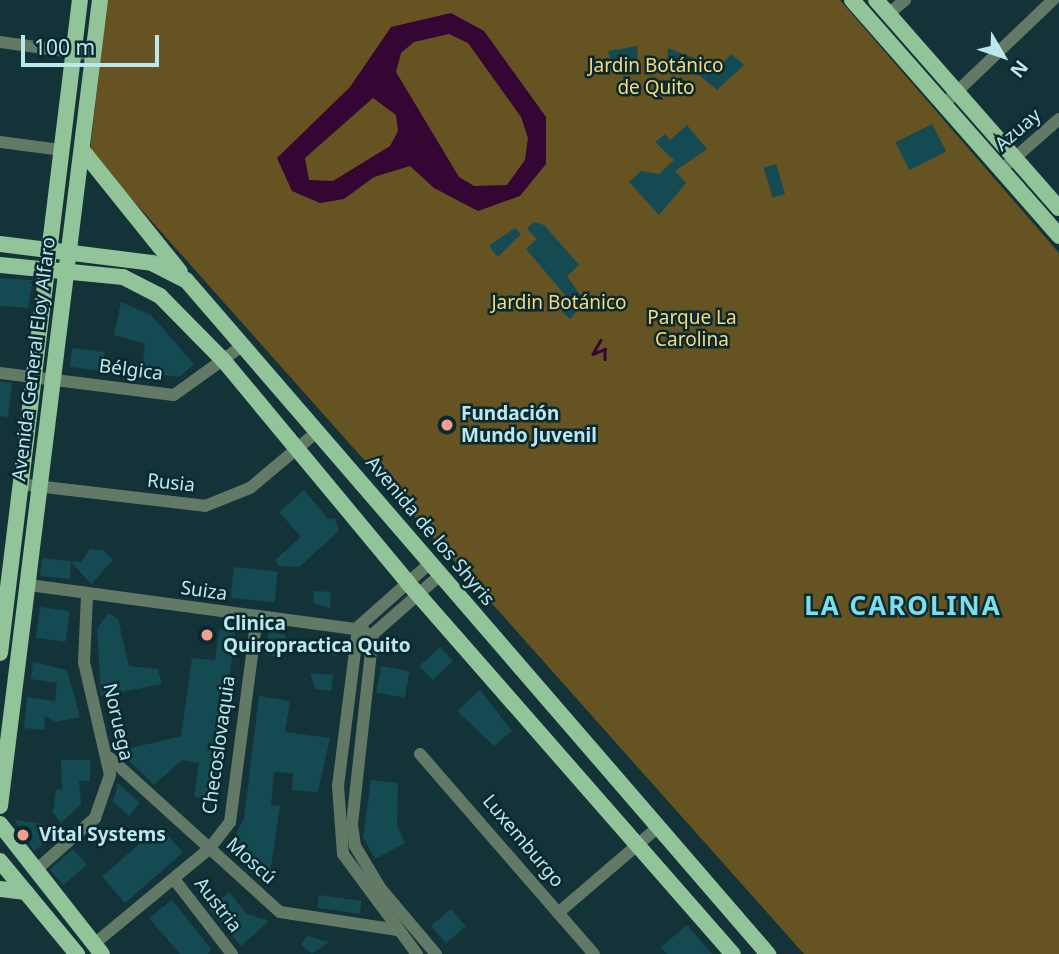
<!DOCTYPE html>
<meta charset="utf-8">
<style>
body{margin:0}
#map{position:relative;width:1059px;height:954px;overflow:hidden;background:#143338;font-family:"Noto Sans",sans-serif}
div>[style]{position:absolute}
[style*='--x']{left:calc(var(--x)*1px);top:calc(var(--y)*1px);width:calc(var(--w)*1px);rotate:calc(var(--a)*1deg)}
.green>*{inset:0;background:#655322}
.water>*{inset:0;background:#350533}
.stream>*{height:2.5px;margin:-1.25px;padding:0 1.25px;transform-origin:1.25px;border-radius:1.25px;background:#350533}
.building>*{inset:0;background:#144a52;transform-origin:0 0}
.minor>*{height:12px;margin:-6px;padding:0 6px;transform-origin:6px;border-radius:6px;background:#617965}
.major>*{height:16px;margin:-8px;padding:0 8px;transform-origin:8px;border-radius:8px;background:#92c49a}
.dots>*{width:19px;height:19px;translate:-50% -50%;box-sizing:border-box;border:4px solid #09292e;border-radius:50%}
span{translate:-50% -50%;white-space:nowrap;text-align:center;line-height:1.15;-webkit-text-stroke:5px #09292e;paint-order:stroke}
.park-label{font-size:19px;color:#fbd87a}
.street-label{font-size:19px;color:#bbe7ef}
.poi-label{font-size:19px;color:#bbe7ef;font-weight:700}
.left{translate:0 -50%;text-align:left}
.district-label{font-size:26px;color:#7cdded;font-weight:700;letter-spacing:2px}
.north{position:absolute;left:968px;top:21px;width:70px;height:70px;-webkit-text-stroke:5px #09292e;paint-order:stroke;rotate:129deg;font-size:19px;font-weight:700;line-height:28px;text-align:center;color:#bbe7ef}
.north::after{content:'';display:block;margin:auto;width:24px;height:32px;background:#bbe7ef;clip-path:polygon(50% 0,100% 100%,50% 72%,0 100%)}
.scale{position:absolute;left:21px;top:35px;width:138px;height:32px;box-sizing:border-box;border:4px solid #bbe7ef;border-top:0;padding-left:9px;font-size:21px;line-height:24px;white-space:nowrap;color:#bbe7ef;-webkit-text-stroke:5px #09292e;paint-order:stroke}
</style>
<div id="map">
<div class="green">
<div style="clip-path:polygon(107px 0,840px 0,1059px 253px,1059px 954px,804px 954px,90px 152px)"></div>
</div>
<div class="water">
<div style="clip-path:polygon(evenodd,451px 13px,484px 31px,546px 117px,546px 164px,520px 196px,478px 211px,434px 188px,410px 166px,374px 177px,344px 199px,320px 203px,292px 191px,277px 158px,350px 87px,391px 27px,451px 13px,449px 34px,468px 43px,521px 117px,528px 138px,525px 160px,507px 185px,474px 186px,459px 177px,396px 72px,401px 53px,414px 42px,449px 34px,451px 13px,373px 98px,396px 115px,398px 131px,390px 146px,333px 181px,309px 180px,305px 158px,373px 98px)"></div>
</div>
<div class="stream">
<div style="--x:601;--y:340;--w:16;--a:120"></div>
<div style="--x:593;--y:354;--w:13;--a:-23"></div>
<div style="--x:605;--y:349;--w:10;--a:90"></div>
</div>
<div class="building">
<div style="clip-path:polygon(638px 46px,637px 62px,612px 66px,608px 51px)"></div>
<div style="clip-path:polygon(668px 48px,719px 68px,731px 54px,744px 65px,717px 90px,693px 70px,667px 63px)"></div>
<div style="left:932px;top:124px;width:31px;height:41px;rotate:63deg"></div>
<div style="clip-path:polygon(687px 125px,707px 149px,675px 171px,686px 183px,659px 215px,629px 182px,641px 171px,659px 174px,674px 160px,655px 142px,665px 134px,670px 140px)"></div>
<div style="left:776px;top:164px;width:31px;height:13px;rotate:73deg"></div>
<div style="clip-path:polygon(533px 222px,544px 225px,579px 265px,567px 276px,585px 302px,570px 319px,562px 312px,571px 302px,526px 249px,537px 239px,527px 229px)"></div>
<div style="clip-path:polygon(515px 228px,521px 234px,498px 257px,489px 246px)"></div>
<div style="clip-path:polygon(0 278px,33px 280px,28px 308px,0 306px)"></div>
<div style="clip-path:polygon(121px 302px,151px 315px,194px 364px,179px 377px,142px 372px,145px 344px,114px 335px)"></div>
<div style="left:72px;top:348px;width:33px;height:19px;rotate:7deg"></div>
<div style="clip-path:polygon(0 382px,12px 383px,8px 417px,0 416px)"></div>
<div style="clip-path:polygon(304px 490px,328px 519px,335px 518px,339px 531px,299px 567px,279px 566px,275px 560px,301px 537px,279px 512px)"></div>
<div style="clip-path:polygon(90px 549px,103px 550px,113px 560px,91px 584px,71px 562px,70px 579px,40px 576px,42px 558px,81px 562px)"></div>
<div style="left:234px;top:567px;width:44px;height:31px;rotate:6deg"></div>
<div style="clip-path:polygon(314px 591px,331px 592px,330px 608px,313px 603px)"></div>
<div style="left:40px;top:607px;width:30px;height:31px;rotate:8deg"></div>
<div style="clip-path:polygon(108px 613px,118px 619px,129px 666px,158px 669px,162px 684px,101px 696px,97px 629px)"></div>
<div style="clip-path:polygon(219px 629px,235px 631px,215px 799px,194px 797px,199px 763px,182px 760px,154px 785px,119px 751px,181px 736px,192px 658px,215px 660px)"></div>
<div style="left:269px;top:632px;width:17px;height:23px;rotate:10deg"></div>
<div style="left:320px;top:639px;width:18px;height:15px;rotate:6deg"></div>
<div style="left:440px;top:647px;width:19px;height:28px;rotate:47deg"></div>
<div style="clip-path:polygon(33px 662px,67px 670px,80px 717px,55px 722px,45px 716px,44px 730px,24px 728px,27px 697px,55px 701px,57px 683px,31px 679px)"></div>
<div style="left:381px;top:666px;width:29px;height:27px;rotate:10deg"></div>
<div style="clip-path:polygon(310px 673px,333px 675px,331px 691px,315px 689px)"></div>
<div style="clip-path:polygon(480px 690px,512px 731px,494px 746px,457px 711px)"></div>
<div style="clip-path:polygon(259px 696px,290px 701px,285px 732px,330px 738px,318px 792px,292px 790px,293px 773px,274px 772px,271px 805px,280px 806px,269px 880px,228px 848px,244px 819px)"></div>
<div style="clip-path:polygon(61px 760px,90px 760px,90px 781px,79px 781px,81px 804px,61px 823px,53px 813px,56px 789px,62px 790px)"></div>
<div style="clip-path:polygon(371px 780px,398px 783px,397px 825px,405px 843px,375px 859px,363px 837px)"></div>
<div style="clip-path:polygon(118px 783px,140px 803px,129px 816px,113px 802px)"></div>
<div style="clip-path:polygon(15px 820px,44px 824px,53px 836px,34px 851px)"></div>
<div style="left:160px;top:826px;width:35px;height:77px;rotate:49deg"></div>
<div style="left:73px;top:849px;width:21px;height:31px;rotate:49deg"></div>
<div style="clip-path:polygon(229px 892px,247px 914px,269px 921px,241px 946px,209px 909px)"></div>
<div style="left:319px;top:895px;width:43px;height:13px;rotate:8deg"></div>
<div style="clip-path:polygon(172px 900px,211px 949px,208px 954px,180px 954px,149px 918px)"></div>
<div style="left:451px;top:909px;width:23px;height:26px;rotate:50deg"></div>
<div style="clip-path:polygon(687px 925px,712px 954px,667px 954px,661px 947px)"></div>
<div style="clip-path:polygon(307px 936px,329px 942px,312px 954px,301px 944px)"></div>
</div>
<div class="minor">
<div style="--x:888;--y:14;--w:22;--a:-39"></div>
<div style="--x:0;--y:42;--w:94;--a:8"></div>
<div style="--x:944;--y:104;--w:151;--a:-43.7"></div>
<div style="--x:0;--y:142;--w:63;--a:7.4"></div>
<div style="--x:1009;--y:163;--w:67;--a:-41.3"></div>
<div style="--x:0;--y:373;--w:175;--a:7.2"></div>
<div style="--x:174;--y:395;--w:84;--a:-35.8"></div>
<div style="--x:19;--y:484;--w:187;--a:6.7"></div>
<div style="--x:205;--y:506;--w:48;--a:-21.8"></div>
<div style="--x:250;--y:488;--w:87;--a:-39.9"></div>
<div style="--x:29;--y:585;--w:338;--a:7.7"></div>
<div style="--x:420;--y:754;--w:265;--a:49"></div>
<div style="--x:110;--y:758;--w:229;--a:42.2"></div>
<div style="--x:280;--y:912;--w:119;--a:8.7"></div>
<div style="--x:36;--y:870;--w:79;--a:-41.4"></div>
<div style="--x:95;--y:818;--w:46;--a:-70.8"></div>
<div style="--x:110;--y:775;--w:116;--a:-103"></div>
<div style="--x:84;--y:662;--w:67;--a:-87.4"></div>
<div style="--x:174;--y:879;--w:95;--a:52.3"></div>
<div style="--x:558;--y:913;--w:130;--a:-40.6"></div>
<div style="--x:94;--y:944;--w:149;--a:-39.6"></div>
<div style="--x:209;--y:849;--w:34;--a:-52"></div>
<div style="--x:230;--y:822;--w:206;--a:-82.5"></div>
<div style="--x:417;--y:954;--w:124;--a:-126.5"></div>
<div style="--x:343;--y:854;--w:68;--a:-94.2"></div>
<div style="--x:338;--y:786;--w:160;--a:-82.8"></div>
<div style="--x:358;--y:627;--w:95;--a:-41.6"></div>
<div style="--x:436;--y:954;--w:85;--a:-130.2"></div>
<div style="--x:381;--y:889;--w:50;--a:-121.2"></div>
<div style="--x:355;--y:846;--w:22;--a:-98"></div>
<div style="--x:352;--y:824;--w:191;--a:-83.7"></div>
<div style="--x:373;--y:634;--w:88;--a:-41.3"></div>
</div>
<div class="major">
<div style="--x:852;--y:0;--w:314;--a:48.7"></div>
<div style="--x:876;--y:0;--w:277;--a:48.7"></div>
<div style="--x:82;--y:150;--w:156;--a:51.2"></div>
<div style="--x:0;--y:244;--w:153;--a:7.1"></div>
<div style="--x:152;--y:263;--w:38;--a:27"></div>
<div style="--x:186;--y:280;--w:891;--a:49.19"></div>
<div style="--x:0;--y:265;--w:124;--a:5.6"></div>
<div style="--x:123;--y:277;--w:42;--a:27.2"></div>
<div style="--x:160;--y:296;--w:91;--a:45.4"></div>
<div style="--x:224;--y:361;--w:288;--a:50.3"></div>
<div style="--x:408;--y:583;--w:493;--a:48.8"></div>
<div style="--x:0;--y:653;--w:658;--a:-83.02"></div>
<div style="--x:0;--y:806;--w:812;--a:-82.93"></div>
<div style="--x:0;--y:824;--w:165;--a:51.9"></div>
<div style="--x:0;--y:861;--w:121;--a:50.4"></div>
<div style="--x:0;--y:889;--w:26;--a:7"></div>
</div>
<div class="dots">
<div style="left:447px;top:425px;background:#f59d8f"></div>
<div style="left:207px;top:635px;background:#f59d8f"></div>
<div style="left:23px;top:835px;background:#f59d8f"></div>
</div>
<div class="park-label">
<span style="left:656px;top:77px">Jardin Botánico<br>de Quito</span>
<span style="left:559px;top:303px">Jardin Botánico</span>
<span style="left:692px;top:329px">Parque La<br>Carolina</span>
</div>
<div class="street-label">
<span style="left:1018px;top:130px;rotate:-41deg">Azuay</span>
<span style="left:34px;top:359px;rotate:-83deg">Avenida General Eloy Alfaro</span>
<span style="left:131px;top:370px;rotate:7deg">Bélgica</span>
<span style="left:171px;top:483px;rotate:6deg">Rusia</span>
<span style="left:430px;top:531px;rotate:50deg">Avenida de los Shyris</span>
<span style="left:204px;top:591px;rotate:8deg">Suiza</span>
<span style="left:118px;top:722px;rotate:77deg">Noruega</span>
<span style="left:219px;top:745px;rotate:-82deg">Checoslovaquia</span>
<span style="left:523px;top:841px;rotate:50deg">Luxemburgo</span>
<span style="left:251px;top:861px;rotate:42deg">Moscú</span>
<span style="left:218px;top:905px;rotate:52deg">Austria</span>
</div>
<div class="poi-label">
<span class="left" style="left:461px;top:425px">Fundación<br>Mundo Juvenil</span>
<span class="left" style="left:223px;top:635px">Clinica<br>Quiropractica Quito</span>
<span class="left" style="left:39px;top:835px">Vital Systems</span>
</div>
<div class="district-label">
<span style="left:903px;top:606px">LA CAROLINA</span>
</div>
<div class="north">N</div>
<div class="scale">100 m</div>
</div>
